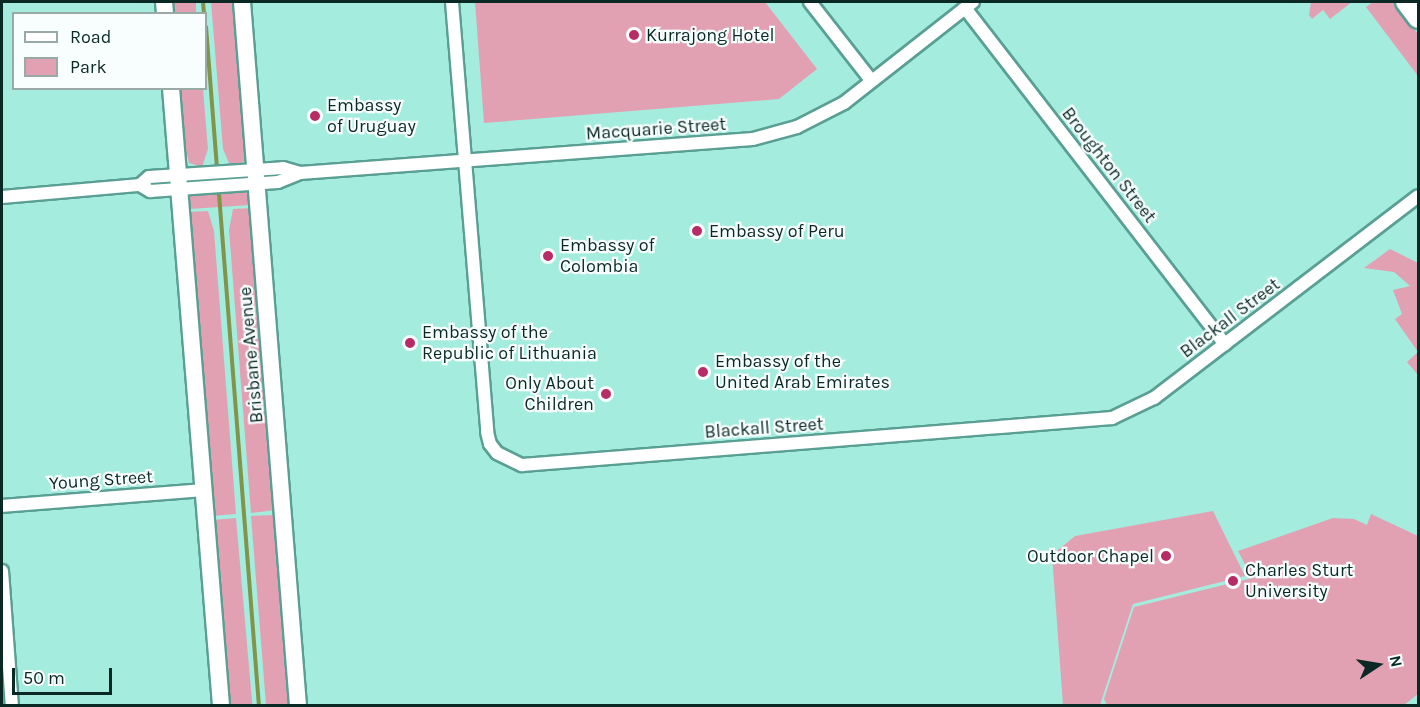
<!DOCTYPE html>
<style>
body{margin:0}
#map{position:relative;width:1420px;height:707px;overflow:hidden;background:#a4ecde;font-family:Karla,sans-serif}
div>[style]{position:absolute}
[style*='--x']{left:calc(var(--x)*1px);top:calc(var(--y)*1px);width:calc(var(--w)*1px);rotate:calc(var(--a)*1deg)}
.green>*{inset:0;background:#e2a1b3;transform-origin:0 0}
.stream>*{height:4px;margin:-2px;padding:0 2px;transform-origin:2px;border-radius:2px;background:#81944c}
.roads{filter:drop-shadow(2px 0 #599f93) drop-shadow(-2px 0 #599f93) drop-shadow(0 2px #599f93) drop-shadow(0 -2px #599f93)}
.minor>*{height:12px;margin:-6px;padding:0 6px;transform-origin:6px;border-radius:6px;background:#fff}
.secondary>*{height:16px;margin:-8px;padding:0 8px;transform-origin:8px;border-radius:8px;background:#fff}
.primary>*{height:18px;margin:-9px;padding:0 9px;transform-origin:9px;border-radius:9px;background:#fff}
.dots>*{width:16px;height:16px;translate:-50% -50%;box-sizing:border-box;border:3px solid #f7fefd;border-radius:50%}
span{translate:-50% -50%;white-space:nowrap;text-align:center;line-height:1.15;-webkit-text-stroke:4.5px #f7fefd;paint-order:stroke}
.poi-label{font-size:18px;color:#0a2924}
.left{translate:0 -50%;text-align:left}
.right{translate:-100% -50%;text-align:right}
.street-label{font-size:18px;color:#0a2924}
.frame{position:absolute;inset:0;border:3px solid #0a2924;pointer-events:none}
.legend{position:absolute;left:12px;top:12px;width:195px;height:78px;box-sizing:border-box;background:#f7fefd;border:2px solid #98a9a6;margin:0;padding:8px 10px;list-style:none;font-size:18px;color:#0a2924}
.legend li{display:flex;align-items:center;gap:12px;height:30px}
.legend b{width:30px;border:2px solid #98a9a6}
.north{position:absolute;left:1348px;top:635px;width:60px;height:60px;-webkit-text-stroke:4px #f7fefd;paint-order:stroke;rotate:78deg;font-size:16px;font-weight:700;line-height:24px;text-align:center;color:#0a2924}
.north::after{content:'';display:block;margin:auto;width:21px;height:27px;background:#0a2924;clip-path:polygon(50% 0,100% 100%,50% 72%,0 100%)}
.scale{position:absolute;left:12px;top:668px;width:100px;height:27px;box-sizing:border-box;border:3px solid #0a2924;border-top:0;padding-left:8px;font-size:18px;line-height:21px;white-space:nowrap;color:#0a2924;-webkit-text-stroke:4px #f7fefd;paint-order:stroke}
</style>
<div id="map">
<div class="green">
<div style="left:172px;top:2px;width:24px;height:11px"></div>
<div style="clip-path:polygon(211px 2px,235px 2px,247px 147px,244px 148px,244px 161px,236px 166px,229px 163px,223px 149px)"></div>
<div style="clip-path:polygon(475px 2px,765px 2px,817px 69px,779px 99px,484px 123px)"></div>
<div style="clip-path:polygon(1311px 2px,1352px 2px,1330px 19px,1323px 10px,1312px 19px,1309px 15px)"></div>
<div style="clip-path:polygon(1373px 2px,1394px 2px,1418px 34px,1418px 76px,1366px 7px)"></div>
<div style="clip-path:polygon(179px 89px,203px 89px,208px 149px,202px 167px,189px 163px,187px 154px,184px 154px)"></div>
<div style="clip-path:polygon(237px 189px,249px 194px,251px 205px,189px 209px,187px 194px)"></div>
<div style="clip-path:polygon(252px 208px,275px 510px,251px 513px,229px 230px,233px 209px)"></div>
<div style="clip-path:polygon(208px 211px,214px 231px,236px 514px,212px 516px,188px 212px)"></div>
<div style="clip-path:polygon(1390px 249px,1418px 263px,1418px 375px,1407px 362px,1418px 352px,1395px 319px,1402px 314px,1393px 290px,1410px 286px,1394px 272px,1364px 268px)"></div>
<div style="clip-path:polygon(1213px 511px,1245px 576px,1133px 604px,1100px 705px,1063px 705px,1052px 555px,1075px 536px)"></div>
<div style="clip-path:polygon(1371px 514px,1418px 536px,1418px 694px,1404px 705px,1107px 705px,1104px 699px,1134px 607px,1252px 578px,1238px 551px,1333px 518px,1354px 519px,1367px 525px)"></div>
<div style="clip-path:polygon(273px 515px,275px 516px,290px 705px,266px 705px,251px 516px)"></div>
<div style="left:236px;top:518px;width:188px;height:23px;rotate:85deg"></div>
</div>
<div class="stream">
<div style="--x:203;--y:2;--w:12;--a:85"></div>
<div style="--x:206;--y:27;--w:681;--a:85.54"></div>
</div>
<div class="roads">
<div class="minor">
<div style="--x:452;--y:2;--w:431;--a:85.3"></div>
<div style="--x:487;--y:432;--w:12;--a:76"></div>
<div style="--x:490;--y:444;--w:11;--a:52"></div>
<div style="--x:497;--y:453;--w:28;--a:26"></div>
<div style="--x:522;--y:465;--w:592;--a:-4.55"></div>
<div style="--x:1112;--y:418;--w:47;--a:-25.5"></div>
<div style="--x:1154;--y:398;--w:332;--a:-37.4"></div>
<div style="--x:810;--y:2;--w:99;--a:52"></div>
<div style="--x:965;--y:8;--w:425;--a:52.3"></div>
<div style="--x:140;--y:185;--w:12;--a:31"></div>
<div style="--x:150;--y:191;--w:128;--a:-4"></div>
<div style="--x:278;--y:182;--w:24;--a:-22"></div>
<div style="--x:2;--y:197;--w:139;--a:-5"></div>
<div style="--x:140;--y:185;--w:12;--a:-42"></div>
<div style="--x:149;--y:177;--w:134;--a:-3.8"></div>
<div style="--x:283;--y:168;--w:18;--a:16"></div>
<div style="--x:300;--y:173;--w:454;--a:-4.3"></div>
<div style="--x:753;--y:139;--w:46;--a:-15.3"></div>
<div style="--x:797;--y:127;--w:53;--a:-27.1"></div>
<div style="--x:844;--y:103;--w:164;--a:-38.1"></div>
<div style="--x:2;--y:506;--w:203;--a:-4.5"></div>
<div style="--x:2;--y:571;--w:135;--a:85.8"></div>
</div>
<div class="secondary">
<div style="--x:164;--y:2;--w:12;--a:85"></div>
<div style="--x:242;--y:2;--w:706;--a:85.45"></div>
<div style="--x:171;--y:88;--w:620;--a:85.37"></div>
</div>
<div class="primary">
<div style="--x:1405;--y:2;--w:21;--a:53"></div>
</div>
</div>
<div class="dots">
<div style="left:634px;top:35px;background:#b82c65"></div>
<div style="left:315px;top:116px;background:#b82c65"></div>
<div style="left:697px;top:231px;background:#b82c65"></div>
<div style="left:548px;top:256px;background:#b82c65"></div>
<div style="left:410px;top:343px;background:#b82c65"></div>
<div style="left:703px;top:372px;background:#b82c65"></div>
<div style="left:606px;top:394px;background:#b82c65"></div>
<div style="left:1166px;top:556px;background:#b82c65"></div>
<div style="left:1233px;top:581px;background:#b82c65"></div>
</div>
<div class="poi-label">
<span class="left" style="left:646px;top:35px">Kurrajong Hotel</span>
<span class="left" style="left:327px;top:116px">Embassy<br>of Uruguay</span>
<span class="left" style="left:709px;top:231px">Embassy of Peru</span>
<span class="left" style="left:560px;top:256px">Embassy of<br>Colombia</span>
<span class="left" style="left:422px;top:343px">Embassy of the<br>Republic of Lithuania</span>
<span class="left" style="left:715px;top:372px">Embassy of the<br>United Arab Emirates</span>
<span class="right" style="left:594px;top:394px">Only About<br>Children</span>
<span class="right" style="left:1154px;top:556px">Outdoor Chapel</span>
<span class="left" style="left:1245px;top:581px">Charles Sturt<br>University</span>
</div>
<div class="street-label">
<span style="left:656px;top:129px;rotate:-4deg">Macquarie Street</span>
<span style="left:1109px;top:165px;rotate:52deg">Broughton Street</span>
<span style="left:1230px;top:318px;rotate:-37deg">Blackall Street</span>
<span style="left:251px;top:355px;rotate:-95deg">Brisbane Avenue</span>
<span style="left:764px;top:428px;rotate:-4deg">Blackall Street</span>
<span style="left:101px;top:480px;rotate:-4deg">Young Street</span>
</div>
<div class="frame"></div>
<ul class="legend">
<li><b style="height:8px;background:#fff"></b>Road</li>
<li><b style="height:16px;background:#e2a1b3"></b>Park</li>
</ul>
<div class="north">N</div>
<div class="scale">50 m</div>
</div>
